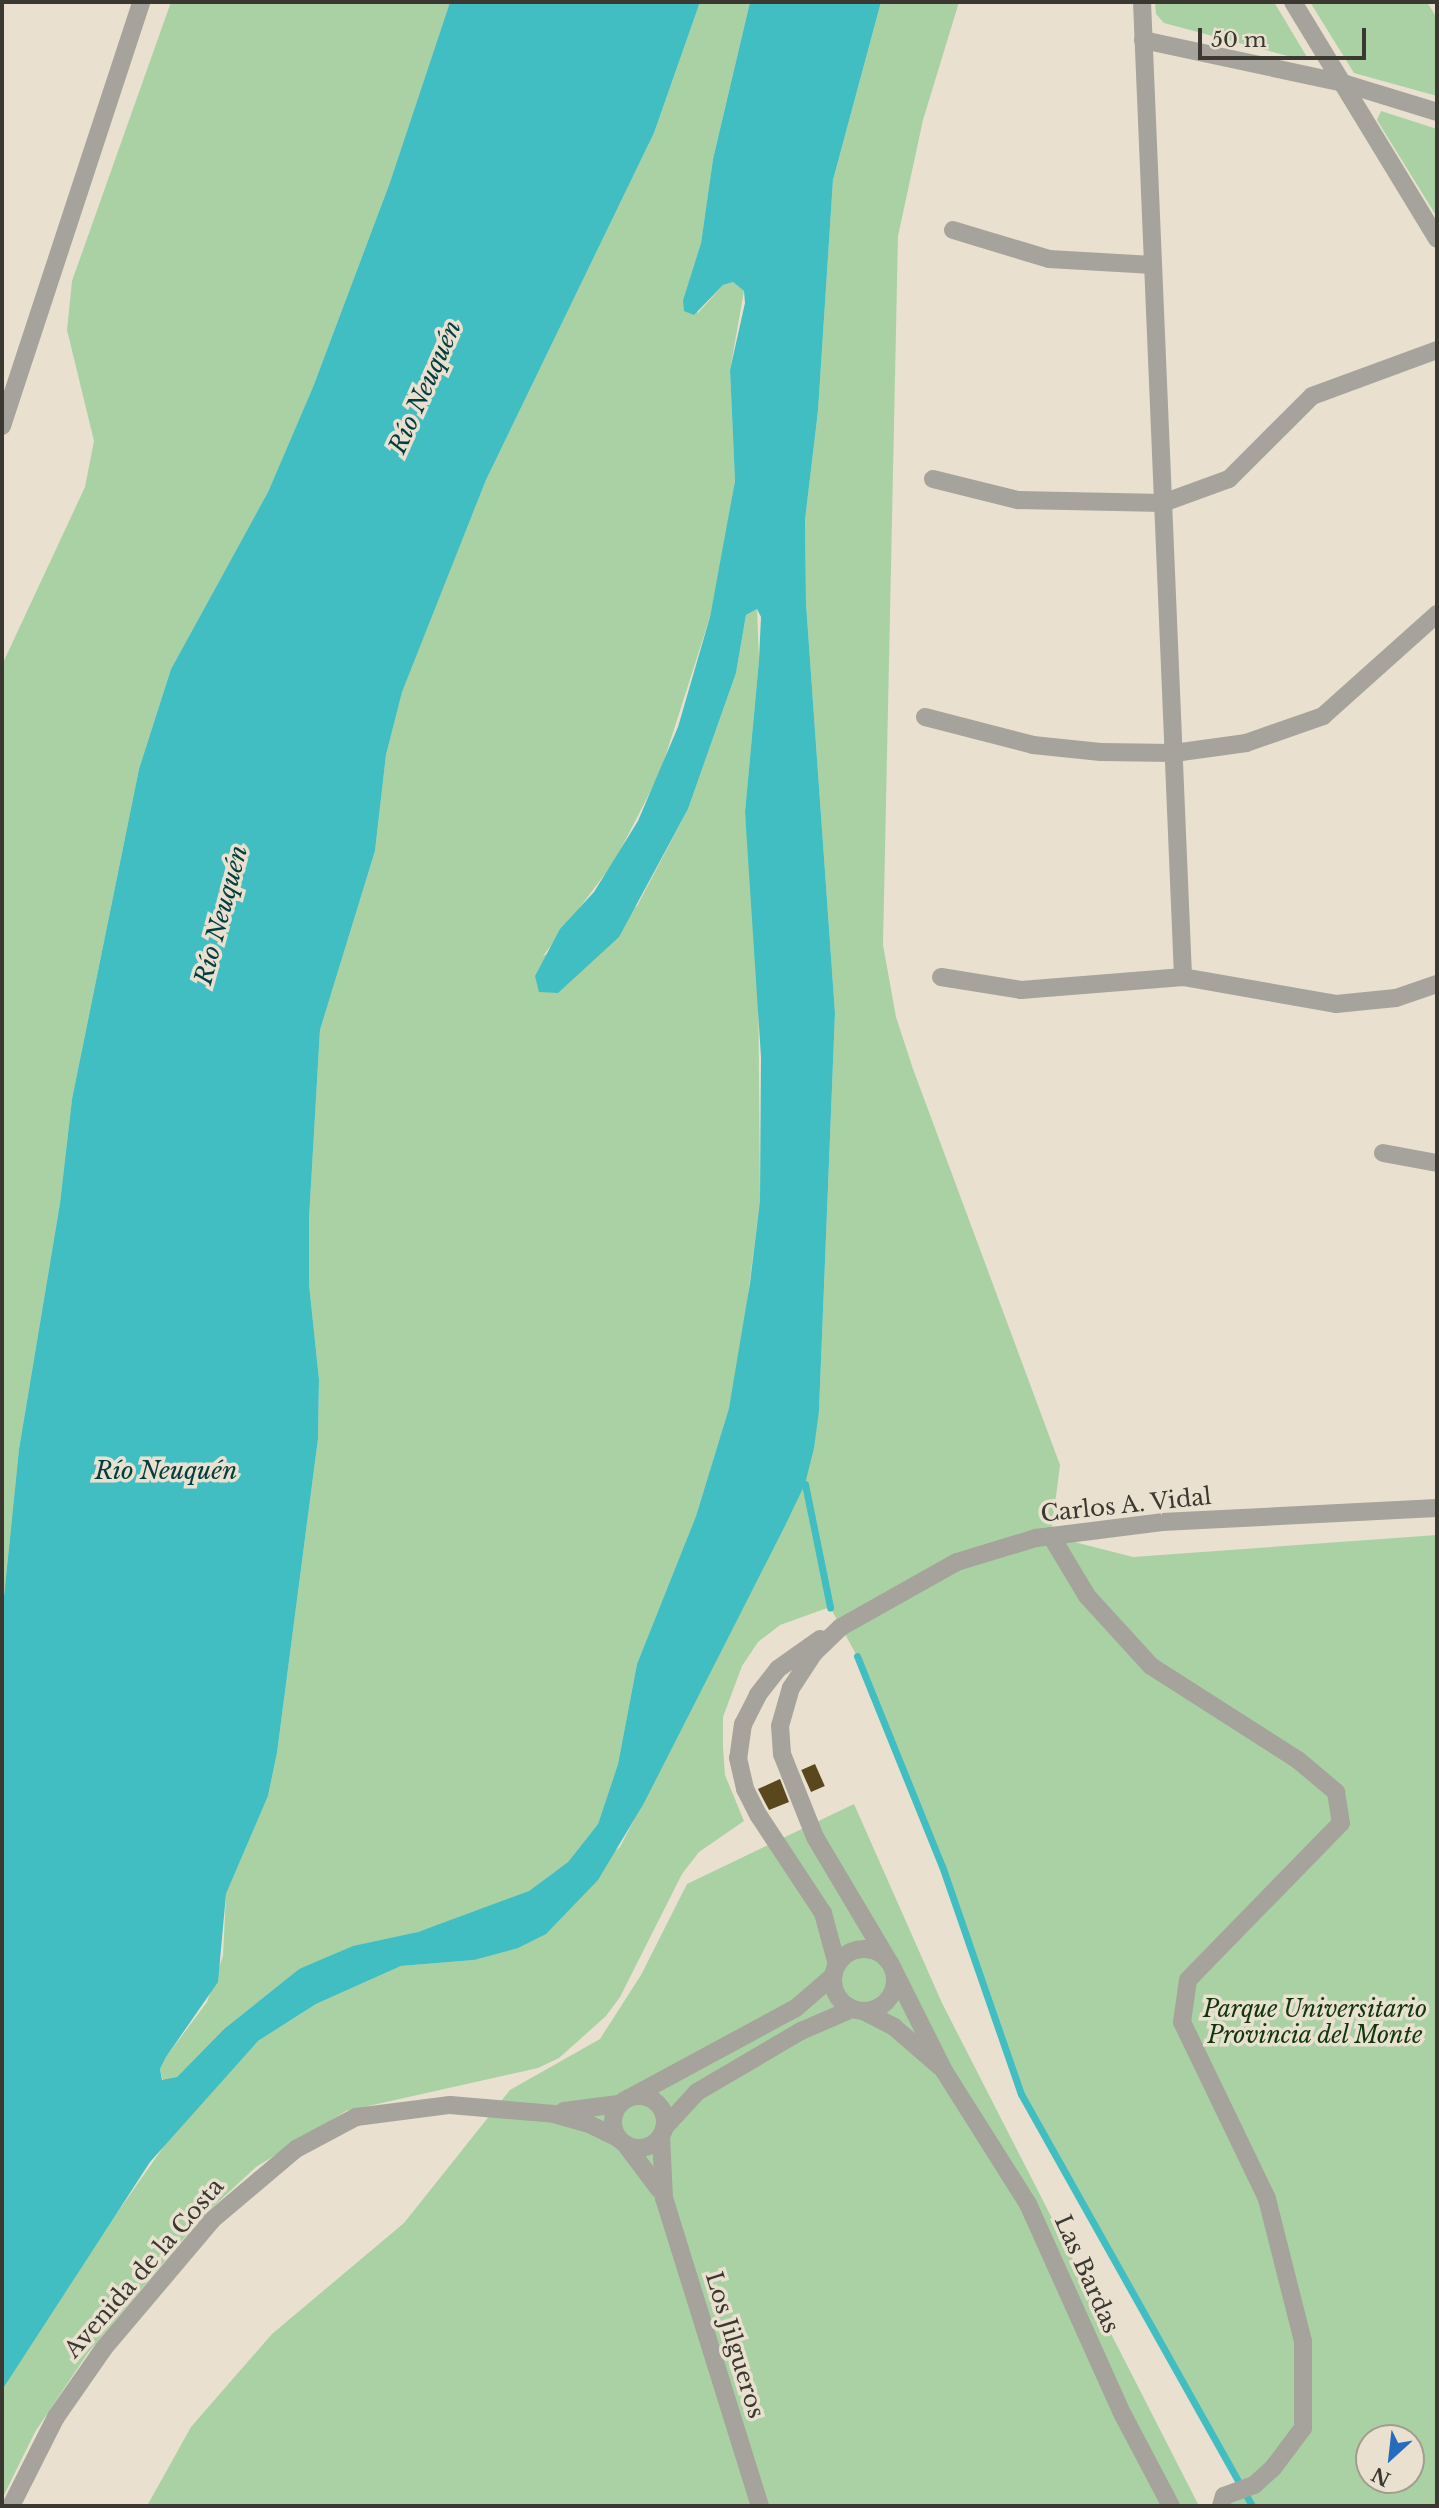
<!DOCTYPE html>
<meta charset="utf-8">
<style>
body{margin:0}
#map{position:relative;width:1439px;height:2508px;overflow:hidden;background:#e9e0cf;font-family:"Libre Baskerville",serif}
div>[style]{position:absolute}
[style*='--x']{left:calc(var(--x)*1px);top:calc(var(--y)*1px);width:calc(var(--w)*1px);rotate:calc(var(--a)*1deg)}
.green>*{inset:0;background:#aad1a4}
.water>*{inset:0;background:#41bec2}
.stream>*{height:7px;margin:-3.5px;padding:0 3.5px;transform-origin:3.5px;border-radius:3.5px;background:#41bec2}
.building>*{inset:0;background:#5a471d;transform-origin:0 0}
.minor>*{height:18px;margin:-9px;padding:0 9px;transform-origin:9px;border-radius:9px;background:#a5a39b}
.minor>.ring{margin:-9px;padding:0;box-sizing:content-box;background:none;border:18px solid #a5a39b;border-radius:50%}
.tertiary>*{height:18px;margin:-9px;padding:0 9px;transform-origin:9px;border-radius:9px;background:#a5a39b}
.tertiary>.ring{margin:-9px;padding:0;box-sizing:content-box;background:none;border:18px solid #a5a39b;border-radius:50%}
span{translate:-50% -50%;white-space:nowrap;text-align:center;line-height:1.15;-webkit-text-stroke:7px #e9e0cf;paint-order:stroke}
.street-label{font-size:23px;color:#3b3831}
.park-label{font-size:23px;color:#10360b;font-style:italic}
.water-label{font-size:24px;color:#023e40;font-style:italic}
.frame{position:absolute;inset:0;border:4px solid #3b3831;pointer-events:none}
.north{position:absolute;left:1355px;top:2424px;width:70px;height:70px;box-sizing:border-box;background:#e9e0cf;border:2px solid #a39d90;border-radius:50%;rotate:207deg;font-size:19px;font-weight:700;line-height:28px;text-align:center;color:#3b3831}
.north::after{content:'';display:block;margin:auto;width:24px;height:32px;background:#266bbc;clip-path:polygon(50% 0,100% 100%,50% 72%,0 100%)}
.scale{position:absolute;left:1198px;top:28px;width:168px;height:32px;box-sizing:border-box;border:4px solid #3b3831;border-top:0;padding-left:9px;font-size:21px;line-height:24px;white-space:nowrap;color:#3b3831;-webkit-text-stroke:5px #e9e0cf;paint-order:stroke}
</style>
<div id="map">
<div class="green">
<div style="clip-path:polygon(171px 2px,450px 2px,389px 185px,313px 387px,268px 492px,171px 669px,139px 769px,72px 1099px,60px 1203px,19px 1449px,2px 1616px,2px 665px,85px 487px,94px 441px,67px 330px,72px 281px)"></div>
<div style="clip-path:polygon(700px 2px,750px 2px,713px 159px,701px 243px,683px 300px,698px 313px,723px 285px,733px 282px,744px 291px,730px 370px,735px 480px,726px 537px,710px 617px,660px 773px,614px 862px,543px 956px,637px 906px,688px 809px,736px 673px,746px 615px,757px 609px,759px 660px,745px 812px,758px 956px,760px 1200px,741px 1351px,729px 1408px,696px 1516px,637px 1664px,618px 1764px,598px 1824px,568px 1862px,529px 1891px,475px 1914px,299px 1969px,224px 2029px,177px 2077px,163px 2081px,160px 2069px,166px 2057px,207px 2002px,223px 1956px,226px 1894px,268px 1796px,277px 1753px,318px 1439px,319px 1379px,309px 1284px,309px 1219px,320px 1030px,375px 851px,386px 755px,402px 691px,486px 480px,654px 133px)"></div>
<div style="clip-path:polygon(evenodd,881px 2px,959px 2px,923px 120px,898px 236px,883px 945px,896px 1017px,913px 1069px,1060px 1465px,1051px 1536px,1133px 1557px,1437px 1535px,1437px 2506px,1221px 2506px,1242px 2489px,1021px 2094px,942px 1866px,857px 1656px,830px 1607px,780px 1625px,758px 1642px,742px 1666px,723px 1717px,723px 1748px,725px 1775px,744px 1821px,699px 1852px,682px 1874px,620px 1997px,606px 2016px,559px 2058px,538px 2068px,346px 2111px,256px 2167px,201px 2218px,87px 2354px,35px 2432px,2px 2499px,2px 2390px,67px 2284px,181px 2122px,258px 2041px,316px 2004px,401px 1966px,474px 1960px,620px 1847px,783px 1530px,819px 1411px,835px 1013px,806px 603px,805px 520px,818px 411px,833px 180px,881px 2px,1369px 2438px,1411px 2438px,1411px 2480px,1369px 2480px,1369px 2438px)"></div>
<div style="clip-path:polygon(1155px 2px,1274px 2px,1307px 57px,1299px 59px,1164px 23px,1156px 14px)"></div>
<div style="clip-path:polygon(1310px 2px,1427px 2px,1437px 18px,1437px 96px,1354px 73px)"></div>
<div style="clip-path:polygon(1381px 111px,1437px 129px,1437px 217px,1377px 120px)"></div>
<div style="clip-path:polygon(854px 1804px,942px 2003px,1199px 2506px,147px 2506px,191px 2427px,272px 2334px,404px 2223px,510px 2090px,600px 2039px,641px 1975px,687px 1884px)"></div>
</div>
<div class="water">
<div style="clip-path:polygon(450px 2px,700px 2px,654px 133px,486px 480px,402px 692px,386px 755px,375px 851px,320px 1030px,309px 1219px,309px 1284px,319px 1379px,318px 1439px,277px 1753px,268px 1796px,226px 1894px,218px 1982px,166px 2057px,160px 2069px,162px 2080px,177px 2077px,224px 2029px,299px 1969px,353px 1946px,418px 1932px,529px 1891px,568px 1862px,598px 1824px,618px 1764px,637px 1664px,696px 1516px,729px 1408px,750px 1283px,760px 1200px,761px 1057px,745px 812px,759px 660px,761px 617px,757px 609px,746px 615px,736px 673px,688px 809px,619px 937px,558px 993px,539px 992px,535px 976px,560px 929px,594px 892px,638px 821px,678px 727px,710px 617px,735px 481px,730px 370px,745px 303px,744px 291px,733px 282px,723px 285px,694px 315px,684px 311px,683px 300px,701px 243px,713px 159px,750px 2px,881px 2px,833px 180px,818px 411px,805px 520px,806px 603px,835px 1013px,819px 1411px,814px 1448px,805px 1484px,783px 1530px,644px 1803px,598px 1880px,546px 1934px,518px 1948px,474px 1960px,401px 1966px,316px 2004px,258px 2041px,150px 2162px,2px 2390px,2px 1616px,19px 1449px,60px 1203px,72px 1099px,139px 769px,171px 669px,268px 492px,313px 387px,389px 185px)"></div>
</div>
<div class="stream">
<div style="--x:805;--y:1484;--w:126;--a:78.5"></div>
<div style="--x:857;--y:1656;--w:227;--a:68"></div>
<div style="--x:942;--y:1866;--w:241;--a:70.9"></div>
<div style="--x:1021;--y:2094;--w:472;--a:60.7"></div>
</div>
<div class="building">
<div style="left:815px;top:1764px;width:24px;height:15px;rotate:66deg"></div>
<div style="clip-path:polygon(780px 1779px,789px 1802px,769px 1810px,758px 1789px)"></div>
</div>
<div class="minor">
<div style="--x:1142;--y:2;--w:976;--a:87.59"></div>
<div style="--x:1293;--y:2;--w:277;--a:58.7"></div>
<div style="--x:1143;--y:40;--w:205;--a:12.1"></div>
<div style="--x:1343;--y:83;--w:98;--a:17.1"></div>
<div style="--x:953;--y:230;--w:100;--a:16.8"></div>
<div style="--x:1049;--y:259;--w:104;--a:3.3"></div>
<div style="--x:2;--y:426;--w:446;--a:-71.8"></div>
<div style="--x:933;--y:479;--w:88;--a:13.9"></div>
<div style="--x:1018;--y:500;--w:145;--a:1.2"></div>
<div style="--x:1163;--y:503;--w:70;--a:-20"></div>
<div style="--x:1229;--y:479;--w:117;--a:-45"></div>
<div style="--x:1312;--y:396;--w:133;--a:-20.2"></div>
<div style="--x:925;--y:717;--w:112;--a:14.5"></div>
<div style="--x:1033;--y:745;--w:68;--a:5.9"></div>
<div style="--x:1101;--y:752;--w:73;--a:0.8"></div>
<div style="--x:1174;--y:753;--w:73;--a:-7.9"></div>
<div style="--x:1246;--y:743;--w:82;--a:-19.3"></div>
<div style="--x:1323;--y:716;--w:153;--a:-41.8"></div>
<div style="--x:941;--y:977;--w:81;--a:9.2"></div>
<div style="--x:1021;--y:990;--w:163;--a:-4.6"></div>
<div style="--x:1183;--y:977;--w:155;--a:10"></div>
<div style="--x:1336;--y:1004;--w:60;--a:-5.7"></div>
<div style="--x:1396;--y:998;--w:43;--a:-18.9"></div>
<div style="--x:1383;--y:1153;--w:55;--a:10.5"></div>
<div style="--x:1051;--y:1536;--w:70;--a:59"></div>
<div style="--x:1087;--y:1596;--w:95;--a:47.6"></div>
<div style="--x:1151;--y:1666;--w:174;--a:32.6"></div>
<div style="--x:1298;--y:1760;--w:50;--a:40.1"></div>
<div style="--x:1336;--y:1792;--w:31;--a:81"></div>
<div style="--x:1341;--y:1823;--w:219;--a:134.3"></div>
<div style="--x:1188;--y:1980;--w:42;--a:98.1"></div>
<div style="--x:1182;--y:2022;--w:196;--a:64.3"></div>
<div style="--x:1267;--y:2199;--w:146;--a:75.8"></div>
<div style="--x:1303;--y:2341;--w:87;--a:90"></div>
<div style="--x:1303;--y:2428;--w:50;--a:126.9"></div>
<div style="--x:1273;--y:2468;--w:25;--a:138"></div>
<div style="--x:1254;--y:2485;--w:32;--a:160"></div>
<div style="--x:1224;--y:2496;--w:10;--a:107"></div>
<div style="--x:893;--y:1969;--w:114;--a:63.4"></div>
<div style="--x:944;--y:2071;--w:157;--a:57.7"></div>
<div style="--x:1028;--y:2204;--w:231;--a:65.8"></div>
<div style="--x:1123;--y:2415;--w:103;--a:62.2"></div>
<div style="--x:863;--y:2011;--w:35;--a:27"></div>
<div style="--x:894;--y:2027;--w:60;--a:40.9"></div>
<div class="ring" style="left:613px;top:2096px;width:34px;height:34px"></div>
<div style="--x:633;--y:2096;--w:185;--a:-28.4"></div>
<div style="--x:796;--y:2008;--w:50;--a:-41"></div>
<div style="--x:564;--y:2111;--w:55;--a:-7.3"></div>
<div style="--x:664;--y:2128;--w:49;--a:-47.5"></div>
<div style="--x:697;--y:2092;--w:121;--a:-30.4"></div>
<div style="--x:801;--y:2031;--w:56;--a:-23.3"></div>
<div style="--x:661;--y:2135;--w:63;--a:87.3"></div>
<div style="--x:664;--y:2198;--w:323;--a:72.7"></div>
<div style="--x:626;--y:2145;--w:55;--a:53.1"></div>
<div style="--x:11;--y:2506;--w:100;--a:-63.2"></div>
<div style="--x:56;--y:2417;--w:84;--a:-55.2"></div>
<div style="--x:104;--y:2348;--w:167;--a:-49.8"></div>
<div style="--x:212;--y:2220;--w:110;--a:-40.2"></div>
<div style="--x:296;--y:2149;--w:68;--a:-28.1"></div>
<div style="--x:356;--y:2117;--w:95;--a:-7.3"></div>
<div style="--x:450;--y:2105;--w:104;--a:4.9"></div>
<div style="--x:554;--y:2114;--w:36;--a:16"></div>
<div style="--x:589;--y:2124;--w:32;--a:26"></div>
</div>
<div class="tertiary">
<div style="--x:820;--y:1639;--w:52;--a:144.5"></div>
<div style="--x:778;--y:1669;--w:33;--a:128"></div>
<div style="--x:758;--y:1695;--w:33;--a:117"></div>
<div style="--x:743;--y:1724;--w:34;--a:98"></div>
<div style="--x:738;--y:1758;--w:32;--a:77"></div>
<div style="--x:745;--y:1789;--w:30;--a:63"></div>
<div style="--x:759;--y:1816;--w:116;--a:56.6"></div>
<div style="--x:823;--y:1913;--w:54;--a:74.9"></div>
<div class="ring" style="left:833px;top:1949px;width:44px;height:44px"></div>
<div style="--x:888;--y:1960;--w:143;--a:-120.7"></div>
<div style="--x:815;--y:1837;--w:89;--a:-111.7"></div>
<div style="--x:782;--y:1754;--w:28;--a:-94"></div>
<div style="--x:780;--y:1726;--w:40;--a:-74"></div>
<div style="--x:791;--y:1688;--w:42;--a:-56.7"></div>
<div style="--x:814;--y:1653;--w:37;--a:-44"></div>
<div style="--x:841;--y:1627;--w:133;--a:-29.3"></div>
<div style="--x:957;--y:1562;--w:83;--a:-16.9"></div>
<div style="--x:1036;--y:1538;--w:127;--a:-7.2"></div>
<div style="--x:1162;--y:1522;--w:275;--a:-2.9"></div>
</div>
<div class="street-label">
<span style="left:1126px;top:1505px;rotate:-6deg">Carlos A. Vidal</span>
<span style="left:144px;top:2268px;rotate:-49deg">Avenida de la Costa</span>
<span style="left:1087px;top:2274px;rotate:66deg">Las Bardas</span>
<span style="left:735px;top:2345px;rotate:73deg">Los Jilgueros</span>
</div>
<div class="park-label">
<span style="left:1315px;top:2022px">Parque Universitario<br>Provincia del Monte</span>
</div>
<div class="water-label">
<span style="left:425px;top:387px;rotate:-66deg">Río Neuquén</span>
<span style="left:221px;top:915px;rotate:-75deg">Río Neuquén</span>
<span style="left:166px;top:1471px">Río Neuquén</span>
</div>
<div class="frame"></div>
<div class="north">N</div>
<div class="scale">50 m</div>
</div>
